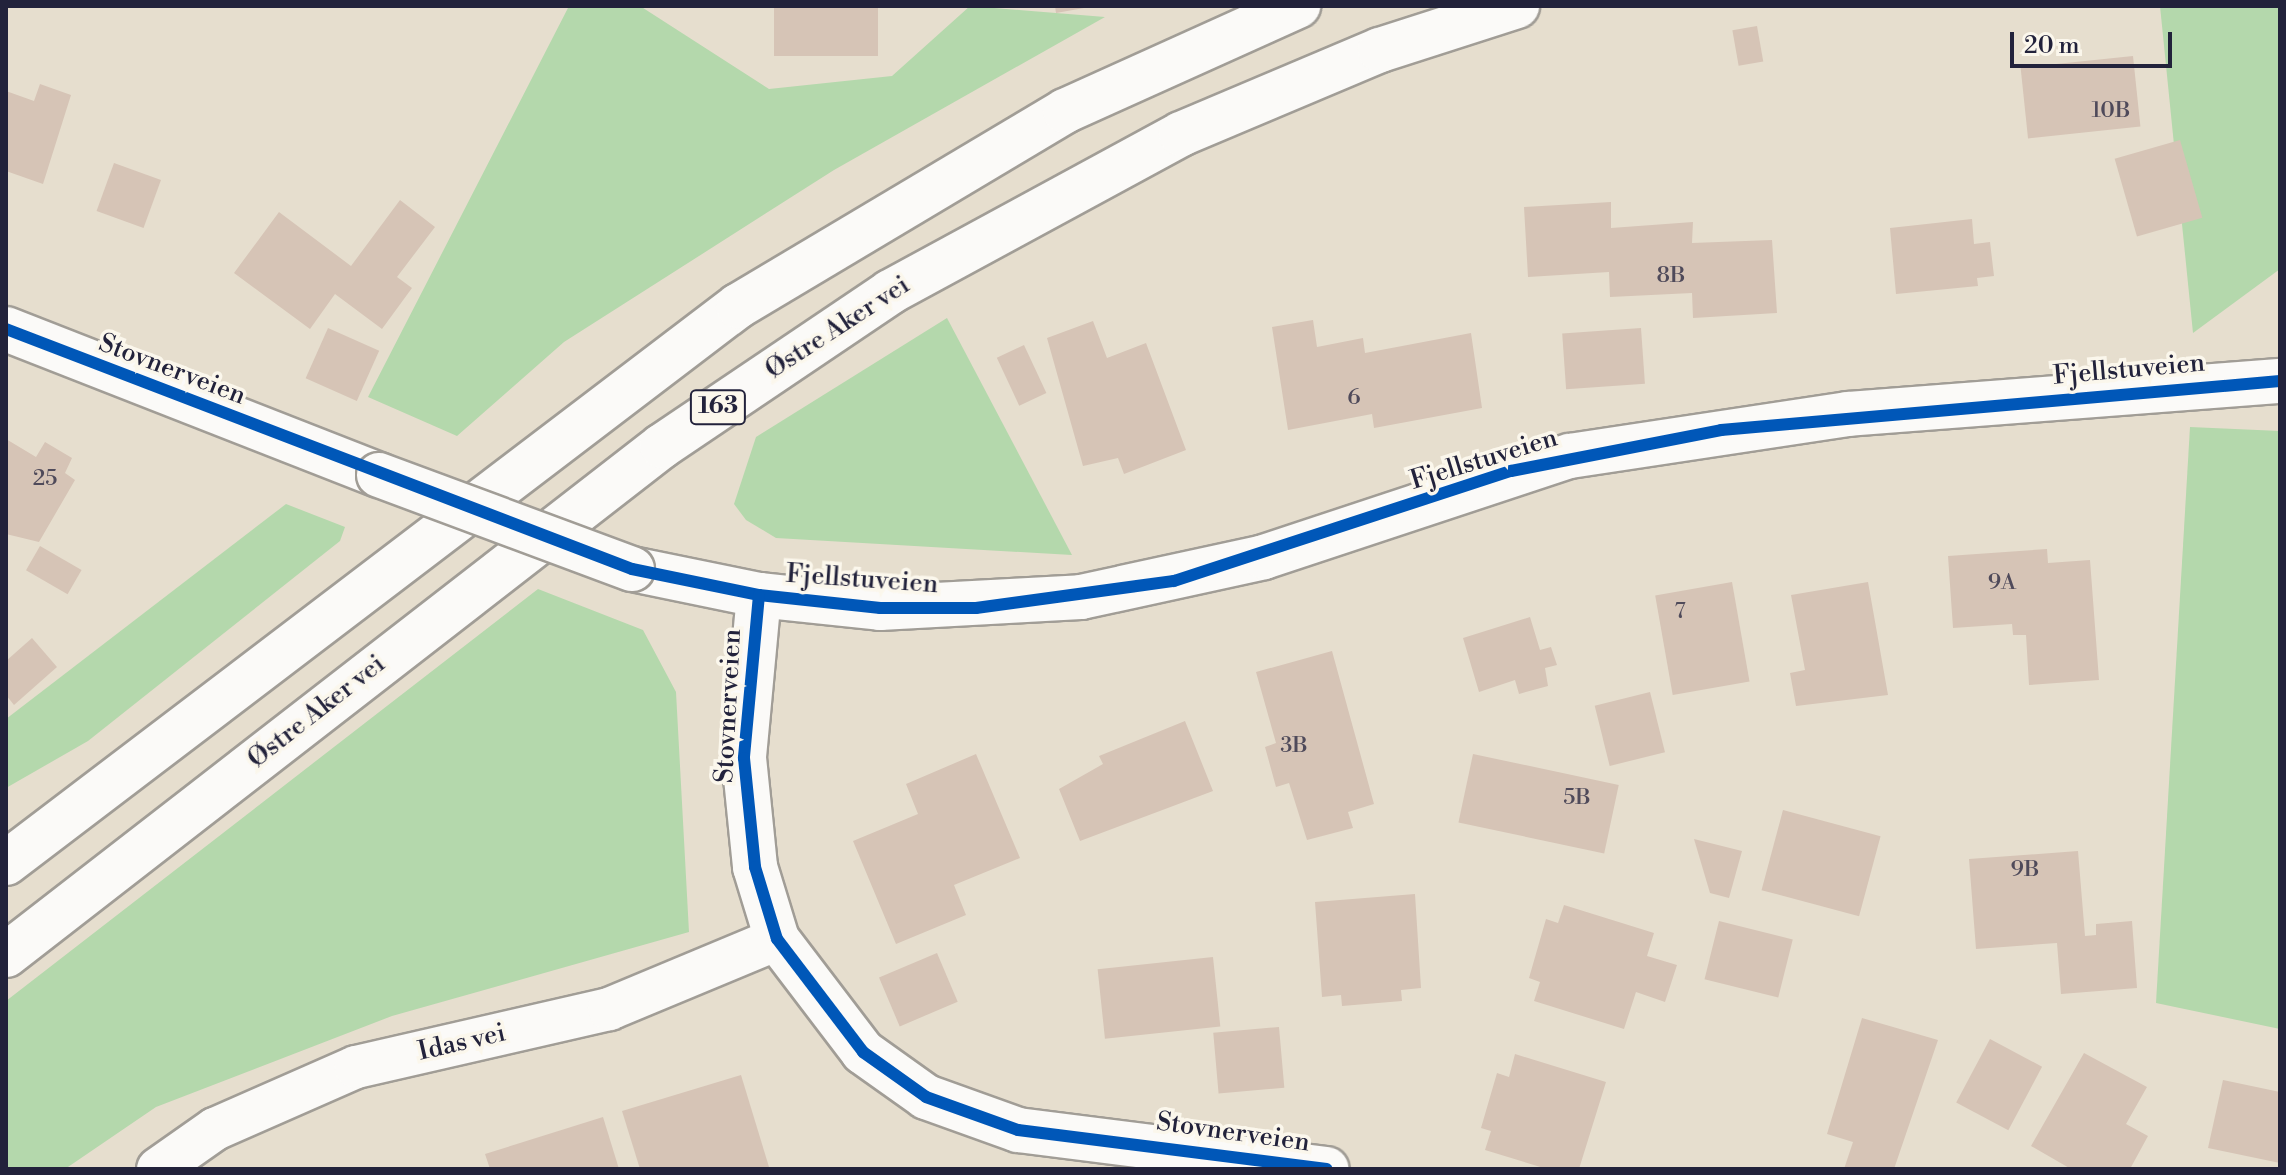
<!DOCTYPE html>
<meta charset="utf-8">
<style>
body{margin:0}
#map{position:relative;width:2286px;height:1175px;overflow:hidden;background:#e6dece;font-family:"Libre Bodoni",serif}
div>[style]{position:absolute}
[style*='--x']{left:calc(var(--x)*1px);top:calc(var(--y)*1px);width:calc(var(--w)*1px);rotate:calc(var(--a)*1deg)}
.green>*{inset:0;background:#b4d8ac}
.building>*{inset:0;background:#d6c4b6;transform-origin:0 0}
.roads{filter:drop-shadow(2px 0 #a19d96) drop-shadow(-2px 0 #a19d96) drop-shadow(0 2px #a19d96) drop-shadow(0 -2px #a19d96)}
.street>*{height:42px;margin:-21px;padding:0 21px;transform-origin:21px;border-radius:21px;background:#fbfaf8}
.secondary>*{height:44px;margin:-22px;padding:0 22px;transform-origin:22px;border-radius:22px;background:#fbfaf8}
.highway>*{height:44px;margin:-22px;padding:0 22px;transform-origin:22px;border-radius:22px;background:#fbfaf8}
.bridges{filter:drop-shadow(2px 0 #a19d96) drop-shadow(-2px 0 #a19d96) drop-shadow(0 2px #a19d96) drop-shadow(0 -2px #a19d96)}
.secondary-bridge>*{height:44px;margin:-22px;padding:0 22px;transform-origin:22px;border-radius:22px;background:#fbfaf8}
.cycleway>*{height:12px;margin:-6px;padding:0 6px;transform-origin:6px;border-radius:6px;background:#0057b8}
span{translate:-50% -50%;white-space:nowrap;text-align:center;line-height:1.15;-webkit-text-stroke:7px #fbf7ec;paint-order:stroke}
.number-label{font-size:22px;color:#4f4a5a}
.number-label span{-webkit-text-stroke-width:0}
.shield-label span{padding:2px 6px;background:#fbf7ec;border:2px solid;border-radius:6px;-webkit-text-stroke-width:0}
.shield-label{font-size:24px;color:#22223b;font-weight:700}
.street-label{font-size:26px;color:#22223b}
.frame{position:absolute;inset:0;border:8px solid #22223b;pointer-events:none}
.scale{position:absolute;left:2010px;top:32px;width:162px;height:36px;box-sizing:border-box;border:4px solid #22223b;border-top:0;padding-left:10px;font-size:24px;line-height:28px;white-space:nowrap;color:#22223b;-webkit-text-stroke:6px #fbf7ec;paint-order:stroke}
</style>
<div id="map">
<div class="green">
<div style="clip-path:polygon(569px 6px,640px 6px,769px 89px,892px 76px,970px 6px,1105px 17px,834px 170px,564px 342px,457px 436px,368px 397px)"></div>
<div style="clip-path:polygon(2160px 6px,2280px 6px,2280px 269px,2193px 333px)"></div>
<div style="clip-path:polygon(947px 318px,1072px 555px,776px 538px,746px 520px,734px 504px,756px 437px)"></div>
<div style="clip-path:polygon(2190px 427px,2280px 431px,2280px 1029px,2156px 1003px)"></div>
<div style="clip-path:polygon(286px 504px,345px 527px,340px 541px,88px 741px,6px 788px,6px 719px)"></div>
<div style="clip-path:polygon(538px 589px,643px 630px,676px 692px,689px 932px,392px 1016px,156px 1107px,65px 1169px,6px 1169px,6px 1001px)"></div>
</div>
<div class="building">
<div style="left:774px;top:6px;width:104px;height:50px"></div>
<div style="clip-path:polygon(1055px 6px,1084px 6px,1084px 8px,1056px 13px)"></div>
<div style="left:1757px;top:26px;width:36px;height:25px;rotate:80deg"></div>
<div style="left:2133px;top:56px;width:71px;height:113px;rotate:84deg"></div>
<div style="clip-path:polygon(40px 84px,71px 95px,43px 184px,6px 171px,6px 91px,34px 101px)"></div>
<div style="left:2180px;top:140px;width:81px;height:68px;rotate:74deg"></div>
<div style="left:114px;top:163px;width:50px;height:51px;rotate:20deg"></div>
<div style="clip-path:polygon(400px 200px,435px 227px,397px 277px,412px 288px,382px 329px,335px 294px,310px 329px,234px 273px,279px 212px,351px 266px)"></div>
<div style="clip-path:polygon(1611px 202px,1611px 228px,1693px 222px,1692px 243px,1772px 240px,1777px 313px,1693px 318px,1692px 293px,1610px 297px,1609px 272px,1528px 277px,1524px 207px)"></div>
<div style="clip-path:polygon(1972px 219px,1974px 244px,1990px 242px,1994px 276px,1977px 278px,1978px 286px,1896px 294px,1890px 228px)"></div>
<div style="clip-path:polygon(1313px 320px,1317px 347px,1363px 338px,1365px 353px,1471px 333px,1482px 408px,1374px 428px,1372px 414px,1288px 430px,1272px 327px)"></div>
<div style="clip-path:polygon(1093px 321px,1107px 358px,1146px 343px,1186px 450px,1124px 474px,1118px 458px,1083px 466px,1047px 338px)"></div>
<div style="left:328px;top:328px;width:56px;height:55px;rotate:24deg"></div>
<div style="left:1641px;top:328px;width:56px;height:79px;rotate:86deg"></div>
<div style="left:1024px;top:345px;width:53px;height:30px;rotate:65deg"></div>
<div style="clip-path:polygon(6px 439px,36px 457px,45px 442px,72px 458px,65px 473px,75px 480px,39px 542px,6px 534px)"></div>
<div style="left:40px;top:546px;width:48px;height:28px;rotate:30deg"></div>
<div style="clip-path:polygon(2047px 549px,2048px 563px,2090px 560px,2099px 680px,2029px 685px,2026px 635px,2013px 635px,2012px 624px,1953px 628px,1948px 556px)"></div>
<div style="left:1732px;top:582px;width:101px;height:78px;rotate:80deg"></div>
<div style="clip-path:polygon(1868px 582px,1888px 695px,1796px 706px,1790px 673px,1805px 670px,1791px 595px)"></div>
<div style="clip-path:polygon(1530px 617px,1540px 650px,1551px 647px,1557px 665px,1545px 668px,1548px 686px,1519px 694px,1515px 680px,1479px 692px,1463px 638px)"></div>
<div style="clip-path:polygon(32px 638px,57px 667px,14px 705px,6px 695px,6px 661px)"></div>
<div style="clip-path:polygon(1332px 651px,1374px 804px,1348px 812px,1353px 828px,1307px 840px,1289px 783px,1276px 787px,1265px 747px,1276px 743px,1256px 672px)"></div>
<div style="left:1650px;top:692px;width:62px;height:57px;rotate:76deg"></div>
<div style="clip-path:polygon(1185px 721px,1213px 791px,1080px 841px,1059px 789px,1103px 764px,1099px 756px)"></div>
<div style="clip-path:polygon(976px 754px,1020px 858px,954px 885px,966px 915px,896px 944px,853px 841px,918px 814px,906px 784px)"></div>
<div style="left:1473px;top:754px;width:149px;height:70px;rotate:12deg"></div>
<div style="left:1783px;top:810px;width:101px;height:83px;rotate:15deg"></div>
<div style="clip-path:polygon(1694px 839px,1742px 851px,1729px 898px,1710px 893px)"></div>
<div style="clip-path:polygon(2078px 851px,2085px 936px,2096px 935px,2096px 924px,2132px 921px,2137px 988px,2061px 994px,2057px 943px,1976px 949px,1969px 859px)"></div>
<div style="clip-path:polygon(1415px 894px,1421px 988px,1401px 990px,1402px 1001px,1342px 1006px,1341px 995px,1322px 997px,1315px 902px)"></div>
<div style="clip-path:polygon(1564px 905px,1654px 933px,1647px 956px,1677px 965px,1665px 1002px,1636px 992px,1624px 1029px,1534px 1001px,1540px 982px,1529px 978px,1546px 919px,1558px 923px)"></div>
<div style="left:1719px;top:921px;width:76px;height:60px;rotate:14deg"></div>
<div style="left:937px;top:953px;width:53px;height:63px;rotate:67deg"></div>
<div style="left:1213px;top:957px;width:70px;height:116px;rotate:84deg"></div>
<div style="clip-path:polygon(1862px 1018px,1938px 1040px,1894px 1169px,1844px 1169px,1853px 1142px,1827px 1134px)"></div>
<div style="left:1279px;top:1027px;width:61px;height:66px;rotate:85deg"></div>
<div style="left:1990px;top:1039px;width:59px;height:72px;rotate:28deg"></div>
<div style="clip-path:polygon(2084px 1053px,2147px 1087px,2126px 1124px,2148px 1136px,2130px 1169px,2071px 1169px,2031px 1146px)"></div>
<div style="clip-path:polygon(1515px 1054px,1606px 1082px,1579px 1169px,1547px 1169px,1485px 1150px,1491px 1131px,1481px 1128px,1497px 1073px,1509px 1077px)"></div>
<div style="clip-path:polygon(741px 1075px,769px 1167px,640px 1169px,622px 1111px)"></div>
<div style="clip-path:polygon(2223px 1080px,2280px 1092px,2280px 1163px,2208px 1148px)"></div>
<div style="clip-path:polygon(603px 1117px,619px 1169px,490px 1169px,485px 1154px)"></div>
</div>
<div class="roads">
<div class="street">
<div style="--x:158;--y:1169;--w:70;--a:-35.1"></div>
<div style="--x:215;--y:1129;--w:154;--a:-23.7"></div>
<div style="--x:356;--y:1067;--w:260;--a:-12.9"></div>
<div style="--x:609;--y:1009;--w:182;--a:-22.6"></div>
</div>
<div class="secondary">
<div style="--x:6;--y:329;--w:401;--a:21.4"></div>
<div style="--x:632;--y:569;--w:130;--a:11.6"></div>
<div style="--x:759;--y:595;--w:122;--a:6.1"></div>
<div style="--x:880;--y:608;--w:201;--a:-3.1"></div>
<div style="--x:1081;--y:597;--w:187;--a:-12.3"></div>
<div style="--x:1264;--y:557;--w:322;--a:-18.3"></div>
<div style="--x:1570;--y:456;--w:281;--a:-8.6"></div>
<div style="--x:1848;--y:414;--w:433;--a:-4.4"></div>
<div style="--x:759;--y:595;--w:164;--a:95.3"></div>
<div style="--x:744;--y:758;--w:110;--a:84.2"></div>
<div style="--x:755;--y:867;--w:75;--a:73"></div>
<div style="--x:777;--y:939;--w:142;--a:52.7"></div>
<div style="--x:863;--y:1052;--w:77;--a:35.5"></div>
<div style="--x:926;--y:1097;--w:98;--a:19.7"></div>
<div style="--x:1018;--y:1130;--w:311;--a:7.2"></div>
</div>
<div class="highway">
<div style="--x:6;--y:863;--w:920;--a:-37.27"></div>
<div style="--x:738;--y:306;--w:381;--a:-30.8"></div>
<div style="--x:1065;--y:111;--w:256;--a:-24.3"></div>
<div style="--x:6;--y:955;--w:830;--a:-37.81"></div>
<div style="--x:662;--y:446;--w:275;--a:-34"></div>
<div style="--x:890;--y:292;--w:331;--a:-28.5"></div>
<div style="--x:1181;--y:134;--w:216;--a:-22.9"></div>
<div style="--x:1380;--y:50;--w:144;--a:-17.8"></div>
</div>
</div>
<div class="bridges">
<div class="secondary-bridge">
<div style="--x:379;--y:475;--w:270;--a:20.4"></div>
</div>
</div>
<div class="cycleway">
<div style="--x:6;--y:329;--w:670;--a:20.98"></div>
<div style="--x:632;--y:569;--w:130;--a:11.6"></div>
<div style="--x:759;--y:595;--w:122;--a:6.1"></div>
<div style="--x:880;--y:608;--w:96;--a:0"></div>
<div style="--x:976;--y:608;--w:200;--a:-7.8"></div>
<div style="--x:1174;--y:581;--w:354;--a:-18.1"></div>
<div style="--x:1511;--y:471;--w:214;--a:-11"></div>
<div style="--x:1721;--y:430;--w:561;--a:-5.01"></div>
<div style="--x:759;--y:595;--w:164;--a:95.3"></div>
<div style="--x:744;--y:758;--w:110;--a:84.2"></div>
<div style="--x:755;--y:867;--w:75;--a:73"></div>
<div style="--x:777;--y:939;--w:142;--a:52.7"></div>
<div style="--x:863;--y:1052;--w:77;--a:35.5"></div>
<div style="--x:926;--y:1097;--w:98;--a:19.7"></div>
<div style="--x:1018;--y:1130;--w:311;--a:7.2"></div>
</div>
<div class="number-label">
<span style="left:2111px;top:111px">10B</span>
<span style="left:1671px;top:276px">8B</span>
<span style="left:1354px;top:398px">6</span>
<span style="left:45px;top:479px">25</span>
<span style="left:2002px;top:583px">9A</span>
<span style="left:1680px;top:612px">7</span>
<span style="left:1294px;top:746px">3B</span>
<span style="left:1577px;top:798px">5B</span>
<span style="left:2025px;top:870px">9B</span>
</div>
<div class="shield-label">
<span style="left:718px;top:407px">163</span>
</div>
<div class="street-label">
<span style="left:838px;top:328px;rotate:-33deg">Østre Aker vei</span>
<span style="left:172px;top:370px;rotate:21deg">Stovnerveien</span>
<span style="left:2129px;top:370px;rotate:-5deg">Fjellstuveien</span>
<span style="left:1484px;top:460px;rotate:-17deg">Fjellstuveien</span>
<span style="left:862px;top:580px;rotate:4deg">Fjellstuveien</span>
<span style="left:729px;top:706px;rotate:-87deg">Stovnerveien</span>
<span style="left:317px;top:712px;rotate:-38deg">Østre Aker vei</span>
<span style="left:462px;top:1043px;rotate:-13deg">Idas vei</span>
<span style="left:1233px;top:1133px;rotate:8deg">Stovnerveien</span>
</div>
<div class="frame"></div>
<div class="scale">20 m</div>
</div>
